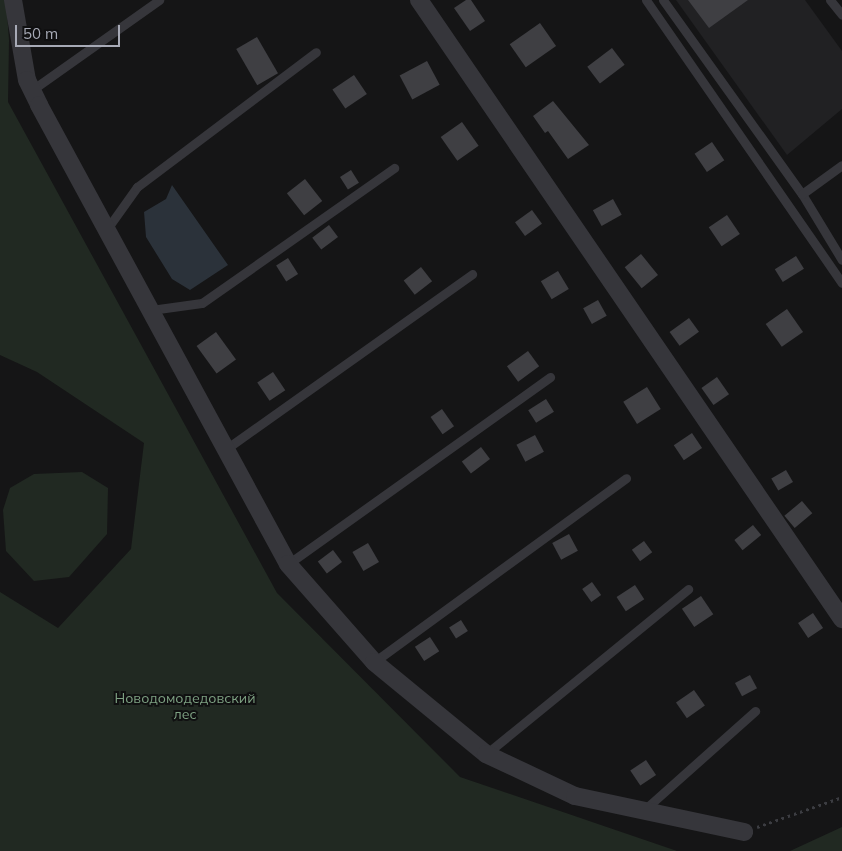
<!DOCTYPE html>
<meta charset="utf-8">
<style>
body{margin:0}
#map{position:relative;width:842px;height:851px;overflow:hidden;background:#151516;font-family:Mulish,sans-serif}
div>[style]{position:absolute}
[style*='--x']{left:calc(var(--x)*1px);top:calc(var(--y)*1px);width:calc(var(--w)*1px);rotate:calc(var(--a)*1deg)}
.built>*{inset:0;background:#212123}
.green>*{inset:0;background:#212922}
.water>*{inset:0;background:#2b323a}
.building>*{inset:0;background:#3f3f43;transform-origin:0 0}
.path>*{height:2.5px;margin-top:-1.25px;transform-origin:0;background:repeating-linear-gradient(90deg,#3c3d42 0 2.5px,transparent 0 6.5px)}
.lane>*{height:9px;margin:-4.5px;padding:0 4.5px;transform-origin:4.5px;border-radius:4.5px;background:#36363b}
.street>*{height:18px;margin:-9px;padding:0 9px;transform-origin:9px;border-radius:9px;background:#36363b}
span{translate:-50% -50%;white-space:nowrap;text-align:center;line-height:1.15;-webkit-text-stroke:4px #101011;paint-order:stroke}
.park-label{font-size:14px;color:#7ea183}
.scale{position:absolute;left:15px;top:25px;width:105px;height:22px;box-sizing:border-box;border:2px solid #a7aab6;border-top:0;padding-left:6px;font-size:15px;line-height:18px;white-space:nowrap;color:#a7aab6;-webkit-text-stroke:4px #101011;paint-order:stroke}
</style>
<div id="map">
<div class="built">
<div style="clip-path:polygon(676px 0,805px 0,842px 51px,842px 109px,787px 155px)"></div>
</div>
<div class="green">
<div style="clip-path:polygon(0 0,6px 0,9px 40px,8px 102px,277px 593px,460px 777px,677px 851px,0 851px,0 592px,58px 628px,131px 549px,144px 443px,37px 372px,0 355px)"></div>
<div style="clip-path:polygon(82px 472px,108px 488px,107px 534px,69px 577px,34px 581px,6px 551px,3px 510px,10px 488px,34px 474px)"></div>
<div style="clip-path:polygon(842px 827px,842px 851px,790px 851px)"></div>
</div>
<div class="water">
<div style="clip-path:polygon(172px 185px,228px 265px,190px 290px,172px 279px,146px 237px,144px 212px,166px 199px)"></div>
</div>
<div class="building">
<div style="clip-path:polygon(466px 0,471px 0,485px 21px,470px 31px,454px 8px)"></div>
<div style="clip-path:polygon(688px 0,748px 0,709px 28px)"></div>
<div style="left:540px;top:23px;width:28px;height:37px;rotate:55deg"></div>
<div style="left:257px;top:37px;width:42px;height:24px;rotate:60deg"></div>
<div style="left:612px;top:48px;width:21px;height:31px;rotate:53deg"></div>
<div style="left:427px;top:61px;width:27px;height:31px;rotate:62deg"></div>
<div style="left:354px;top:75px;width:23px;height:26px;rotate:56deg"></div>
<div style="clip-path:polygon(553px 101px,589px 145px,568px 159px,548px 131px,545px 133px,533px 116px)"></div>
<div style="left:462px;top:122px;width:29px;height:26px;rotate:55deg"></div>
<div style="left:712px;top:142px;width:22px;height:21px;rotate:56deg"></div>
<div style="left:351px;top:170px;width:15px;height:13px;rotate:58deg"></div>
<div style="left:305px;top:179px;width:28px;height:23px;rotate:52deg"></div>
<div style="left:613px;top:199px;width:18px;height:23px;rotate:61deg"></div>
<div style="left:532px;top:210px;width:17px;height:21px;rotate:54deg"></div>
<div style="left:727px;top:215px;width:23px;height:22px;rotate:56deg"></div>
<div style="left:329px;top:225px;width:15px;height:21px;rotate:53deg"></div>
<div style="left:641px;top:254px;width:27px;height:21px;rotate:51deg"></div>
<div style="left:796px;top:256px;width:15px;height:25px;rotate:58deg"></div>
<div style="left:288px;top:258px;width:19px;height:14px;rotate:58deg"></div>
<div style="left:421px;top:267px;width:18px;height:22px;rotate:52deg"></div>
<div style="left:558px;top:271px;width:21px;height:20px;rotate:59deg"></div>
<div style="left:598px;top:300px;width:18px;height:17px;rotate:61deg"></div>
<div style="left:787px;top:309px;width:28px;height:26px;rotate:55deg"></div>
<div style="left:689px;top:318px;width:17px;height:24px;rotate:54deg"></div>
<div style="left:216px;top:332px;width:34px;height:24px;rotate:54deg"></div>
<div style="left:528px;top:351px;width:19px;height:26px;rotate:54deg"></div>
<div style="left:273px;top:372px;width:22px;height:19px;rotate:56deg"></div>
<div style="left:717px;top:377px;width:21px;height:19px;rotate:55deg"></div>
<div style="left:647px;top:387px;width:26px;height:28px;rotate:58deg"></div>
<div style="left:546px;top:399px;width:15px;height:21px;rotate:58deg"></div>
<div style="left:442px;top:409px;width:21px;height:14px;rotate:55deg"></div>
<div style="left:692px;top:433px;width:18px;height:22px;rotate:56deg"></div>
<div style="left:535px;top:435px;width:19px;height:21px;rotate:62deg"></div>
<div style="left:481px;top:447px;width:15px;height:24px;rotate:53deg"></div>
<div style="left:786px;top:470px;width:14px;height:17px;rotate:60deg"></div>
<div style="left:802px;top:501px;width:16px;height:23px;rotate:50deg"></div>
<div style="left:753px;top:525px;width:13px;height:24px;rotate:51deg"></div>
<div style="left:569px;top:534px;width:19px;height:19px;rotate:62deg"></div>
<div style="left:644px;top:541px;width:14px;height:15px;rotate:54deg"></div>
<div style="left:368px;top:543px;width:22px;height:18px;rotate:60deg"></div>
<div style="left:333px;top:550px;width:15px;height:19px;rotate:53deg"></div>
<div style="left:592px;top:582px;width:16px;height:12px;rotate:55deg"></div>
<div style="left:635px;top:585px;width:17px;height:22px;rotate:57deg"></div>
<div style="left:701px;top:596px;width:22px;height:23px;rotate:56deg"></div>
<div style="left:813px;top:613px;width:18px;height:18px;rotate:56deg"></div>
<div style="left:461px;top:620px;width:13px;height:14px;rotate:58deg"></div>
<div style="left:430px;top:637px;width:17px;height:18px;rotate:57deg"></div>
<div style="left:750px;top:675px;width:15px;height:17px;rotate:62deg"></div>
<div style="left:694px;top:690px;width:19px;height:22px;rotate:55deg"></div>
<div style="left:646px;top:760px;width:18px;height:19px;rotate:56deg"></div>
</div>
<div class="path">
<div style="--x:757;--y:827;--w:90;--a:-19.4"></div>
</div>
<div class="lane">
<div style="--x:646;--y:0;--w:344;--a:55.3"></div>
<div style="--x:663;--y:0;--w:239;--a:54.4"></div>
<div style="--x:802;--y:194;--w:77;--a:58.8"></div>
<div style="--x:830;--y:0;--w:19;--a:51"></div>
<div style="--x:32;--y:90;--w:156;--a:-35.3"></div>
<div style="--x:802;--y:194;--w:49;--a:-35.9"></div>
<div style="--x:107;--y:229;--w:52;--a:-54.5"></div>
<div style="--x:137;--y:187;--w:224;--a:-37"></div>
<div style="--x:151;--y:310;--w:51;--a:-7.8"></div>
<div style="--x:202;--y:303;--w:235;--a:-35.1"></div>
<div style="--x:226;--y:449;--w:302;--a:-35.4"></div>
<div style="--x:288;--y:564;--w:322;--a:-35.5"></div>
<div style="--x:374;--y:662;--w:312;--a:-36.1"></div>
<div style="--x:486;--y:754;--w:261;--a:-39.2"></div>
<div style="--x:644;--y:810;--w:149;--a:-41.7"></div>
</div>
<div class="street">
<div style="--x:13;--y:0;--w:81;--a:80.1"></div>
<div style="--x:27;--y:80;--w:28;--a:64"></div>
<div style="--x:39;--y:105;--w:522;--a:61.52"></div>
<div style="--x:288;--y:564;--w:130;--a:48.7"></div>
<div style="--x:374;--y:662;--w:145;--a:39.4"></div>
<div style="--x:486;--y:754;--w:98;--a:25.3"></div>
<div style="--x:575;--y:796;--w:173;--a:12"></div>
<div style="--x:419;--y:0;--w:750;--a:55.65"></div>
</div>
<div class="park-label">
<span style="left:185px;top:706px">Новодомодедовский<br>лес</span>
</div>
<div class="scale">50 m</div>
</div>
